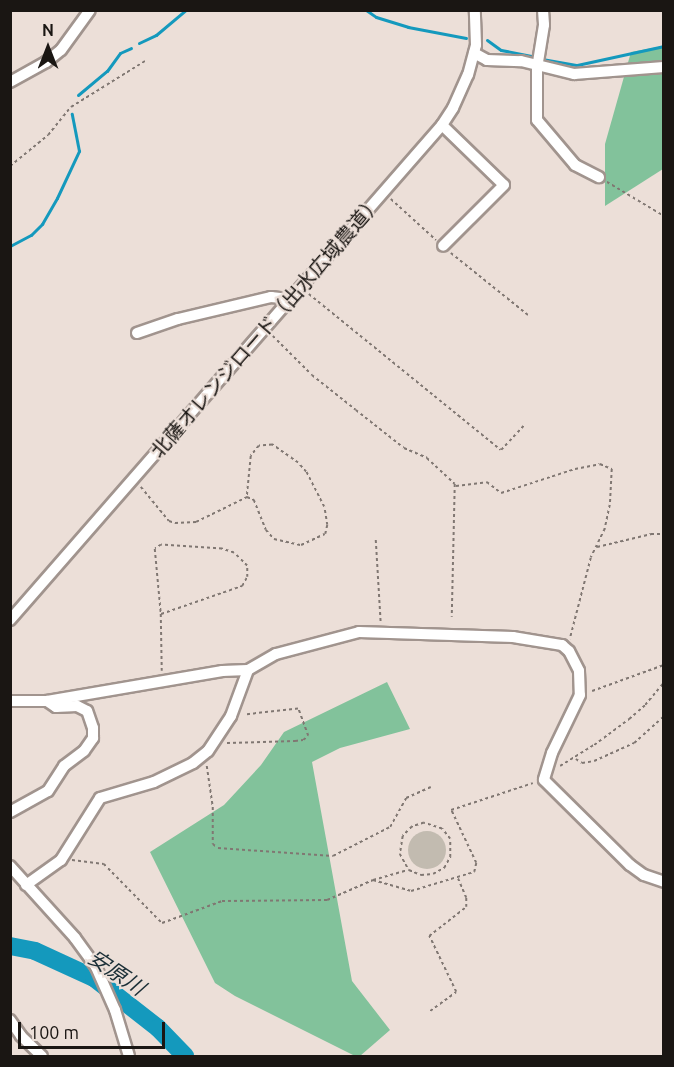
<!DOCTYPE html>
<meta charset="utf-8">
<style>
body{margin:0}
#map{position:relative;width:674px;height:1067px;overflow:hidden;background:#ecdfd8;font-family:Ubuntu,"Noto Sans JP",sans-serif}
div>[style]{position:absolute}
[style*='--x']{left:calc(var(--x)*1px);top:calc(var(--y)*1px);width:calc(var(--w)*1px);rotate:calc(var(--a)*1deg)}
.green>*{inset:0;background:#82c29b}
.stream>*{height:3px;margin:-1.5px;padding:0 1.5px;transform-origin:1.5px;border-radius:1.5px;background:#1499bd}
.river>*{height:18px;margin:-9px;padding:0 9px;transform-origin:9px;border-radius:9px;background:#1499bd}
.building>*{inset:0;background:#c2bbb0}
.round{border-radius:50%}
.path>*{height:1.5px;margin-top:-0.75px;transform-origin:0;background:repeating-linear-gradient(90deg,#807772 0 3px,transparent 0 6px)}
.roads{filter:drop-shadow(2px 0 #a1948e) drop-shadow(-2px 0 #a1948e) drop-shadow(0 2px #a1948e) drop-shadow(0 -2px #a1948e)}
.minor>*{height:10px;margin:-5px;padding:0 5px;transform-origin:5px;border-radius:5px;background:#fff}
span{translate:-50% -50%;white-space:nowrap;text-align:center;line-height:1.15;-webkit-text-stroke:4.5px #ecdfd8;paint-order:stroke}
.street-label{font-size:20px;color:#1a1613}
.water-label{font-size:21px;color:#1a2e36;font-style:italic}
.frame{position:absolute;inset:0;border:12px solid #1a1613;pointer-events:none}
.north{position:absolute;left:18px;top:18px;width:60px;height:60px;-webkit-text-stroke:4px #ecdfd8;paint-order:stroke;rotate:0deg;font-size:16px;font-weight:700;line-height:24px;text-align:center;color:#1a1613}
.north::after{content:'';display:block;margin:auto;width:21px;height:27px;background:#1a1613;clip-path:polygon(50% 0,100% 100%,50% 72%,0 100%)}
.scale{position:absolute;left:18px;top:1022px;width:147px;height:27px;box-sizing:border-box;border:3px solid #1a1613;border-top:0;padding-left:8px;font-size:18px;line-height:21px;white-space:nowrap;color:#1a1613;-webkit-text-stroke:4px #ecdfd8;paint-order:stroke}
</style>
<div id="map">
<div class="green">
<div style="clip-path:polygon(663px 46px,663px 169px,605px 206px,605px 144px,631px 52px)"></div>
<div style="clip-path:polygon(387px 682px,410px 729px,340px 748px,312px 762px,352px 981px,390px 1030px,360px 1056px,355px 1056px,235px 996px,215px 983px,150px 852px,224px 805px,261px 765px,284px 732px)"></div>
</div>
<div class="stream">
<div style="--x:366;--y:10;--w:12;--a:35"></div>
<div style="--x:376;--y:17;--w:34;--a:17"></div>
<div style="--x:408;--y:27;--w:59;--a:10.7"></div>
<div style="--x:487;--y:40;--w:17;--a:36"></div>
<div style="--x:501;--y:50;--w:36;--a:11"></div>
<div style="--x:139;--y:43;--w:19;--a:-25"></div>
<div style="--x:156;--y:35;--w:39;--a:-40"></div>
<div style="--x:542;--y:59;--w:36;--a:10"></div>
<div style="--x:577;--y:65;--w:89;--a:-12.3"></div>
<div style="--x:78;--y:95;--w:38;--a:-40"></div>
<div style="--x:107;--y:71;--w:22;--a:-54"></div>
<div style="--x:120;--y:53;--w:12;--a:-24"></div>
<div style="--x:10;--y:246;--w:24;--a:-28"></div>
<div style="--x:31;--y:235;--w:16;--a:-45"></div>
<div style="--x:42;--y:224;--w:30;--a:-60"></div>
<div style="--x:57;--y:198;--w:52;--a:-64.9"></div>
<div style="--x:79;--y:151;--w:38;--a:-101"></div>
</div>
<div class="river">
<div style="--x:10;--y:946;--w:25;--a:11"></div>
<div style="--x:35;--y:951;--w:65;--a:24.6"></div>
<div style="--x:94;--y:978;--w:81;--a:38"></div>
<div style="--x:158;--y:1028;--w:39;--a:46"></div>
</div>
<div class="building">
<div class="round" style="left:408px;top:831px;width:38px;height:38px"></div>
</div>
<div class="path">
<div style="--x:10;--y:166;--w:49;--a:-39.2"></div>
<div style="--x:48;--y:135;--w:36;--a:-51"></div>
<div style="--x:71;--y:107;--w:87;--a:-31.9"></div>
<div style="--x:607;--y:182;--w:66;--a:30.8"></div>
<div style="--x:391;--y:199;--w:61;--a:42.3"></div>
<div style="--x:451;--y:253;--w:99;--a:38.8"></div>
<div style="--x:309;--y:294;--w:247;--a:39.1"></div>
<div style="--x:501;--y:450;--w:33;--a:-47"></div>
<div style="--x:273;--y:336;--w:55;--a:45"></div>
<div style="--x:312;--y:375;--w:56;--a:38.5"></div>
<div style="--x:356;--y:410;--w:61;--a:38.4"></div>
<div style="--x:404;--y:448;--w:25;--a:23"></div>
<div style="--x:427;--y:458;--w:38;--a:43"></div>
<div style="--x:455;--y:484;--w:133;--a:91.3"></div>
<div style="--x:456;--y:486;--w:31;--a:-7"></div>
<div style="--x:487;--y:482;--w:18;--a:38"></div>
<div style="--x:501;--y:493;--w:78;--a:-18"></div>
<div style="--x:575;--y:469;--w:25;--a:-11"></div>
<div style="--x:600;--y:464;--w:13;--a:23"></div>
<div style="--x:612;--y:469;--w:36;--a:93"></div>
<div style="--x:610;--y:505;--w:25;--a:102"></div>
<div style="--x:605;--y:529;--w:32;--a:116"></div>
<div style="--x:591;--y:558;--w:84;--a:104.5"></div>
<div style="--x:141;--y:487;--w:44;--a:50.5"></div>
<div style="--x:169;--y:521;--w:6;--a:18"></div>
<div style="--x:175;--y:523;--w:21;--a:-3"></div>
<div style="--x:196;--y:522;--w:57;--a:-26.1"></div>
<div style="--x:247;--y:497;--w:8;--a:23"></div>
<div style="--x:254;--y:500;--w:32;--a:68"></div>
<div style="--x:266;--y:530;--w:12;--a:48"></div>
<div style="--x:274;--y:539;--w:28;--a:13"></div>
<div style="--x:301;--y:545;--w:26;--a:-25"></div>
<div style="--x:325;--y:534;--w:9;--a:-77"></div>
<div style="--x:327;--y:525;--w:18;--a:-99"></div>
<div style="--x:324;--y:507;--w:39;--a:-117"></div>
<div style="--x:306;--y:472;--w:12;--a:-132"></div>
<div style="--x:298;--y:463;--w:32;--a:-145"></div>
<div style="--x:272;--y:445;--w:13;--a:176"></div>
<div style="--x:259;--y:446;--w:13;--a:129"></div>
<div style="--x:251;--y:456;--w:41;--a:95.6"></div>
<div style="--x:376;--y:540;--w:83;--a:86.6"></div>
<div style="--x:597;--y:547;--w:56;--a:-13.5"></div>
<div style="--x:651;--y:534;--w:13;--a:0"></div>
<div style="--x:161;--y:614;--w:86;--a:-19.1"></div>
<div style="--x:242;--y:586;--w:10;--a:-61"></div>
<div style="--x:247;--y:577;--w:11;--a:-90"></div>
<div style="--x:247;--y:566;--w:18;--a:-135"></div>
<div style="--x:234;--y:553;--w:13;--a:-162"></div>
<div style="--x:222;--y:549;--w:61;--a:-176.2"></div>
<div style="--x:161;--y:545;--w:7;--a:146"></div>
<div style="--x:155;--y:549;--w:65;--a:84.7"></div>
<div style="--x:161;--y:614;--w:57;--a:89"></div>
<div style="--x:592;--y:691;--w:77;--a:-19.9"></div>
<div style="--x:227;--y:743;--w:68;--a:-1.7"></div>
<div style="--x:295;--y:741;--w:8;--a:-7"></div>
<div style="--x:303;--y:740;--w:6;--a:-39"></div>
<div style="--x:308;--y:736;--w:29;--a:-110"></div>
<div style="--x:298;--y:709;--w:54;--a:173.7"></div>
<div style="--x:576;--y:759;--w:7;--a:34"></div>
<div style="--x:582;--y:763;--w:12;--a:-9"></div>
<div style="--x:594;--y:761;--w:44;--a:-24.2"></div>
<div style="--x:634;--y:743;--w:40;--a:-42"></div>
<div style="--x:207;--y:766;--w:41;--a:81.7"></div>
<div style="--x:213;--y:807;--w:37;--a:90"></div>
<div style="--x:213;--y:844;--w:6;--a:39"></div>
<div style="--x:218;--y:848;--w:115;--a:4"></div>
<div style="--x:333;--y:856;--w:64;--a:-27"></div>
<div style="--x:390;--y:827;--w:33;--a:-61"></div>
<div style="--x:406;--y:798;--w:27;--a:-24"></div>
<div style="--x:560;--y:766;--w:40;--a:-32"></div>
<div style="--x:594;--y:745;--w:44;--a:-36.6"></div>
<div style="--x:629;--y:719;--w:21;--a:-41"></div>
<div style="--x:645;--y:705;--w:30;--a:-50"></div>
<div style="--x:72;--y:860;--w:32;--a:7"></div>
<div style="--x:104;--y:864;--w:83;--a:45.5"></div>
<div style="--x:162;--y:923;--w:64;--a:-20.1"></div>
<div style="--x:222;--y:901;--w:105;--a:-0.5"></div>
<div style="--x:327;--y:900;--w:50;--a:-23.5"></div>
<div style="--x:373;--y:880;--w:37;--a:-16"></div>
<div style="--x:409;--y:870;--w:13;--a:23"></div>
<div style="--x:421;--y:875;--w:12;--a:-5"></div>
<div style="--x:433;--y:874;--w:13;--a:-29"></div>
<div style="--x:444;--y:868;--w:13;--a:-61"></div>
<div style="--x:450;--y:857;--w:18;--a:-90"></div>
<div style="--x:450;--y:839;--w:13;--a:-129"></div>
<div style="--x:442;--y:829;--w:19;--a:-162"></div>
<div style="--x:424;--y:823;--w:13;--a:162"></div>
<div style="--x:412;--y:827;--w:13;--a:135"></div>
<div style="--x:403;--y:836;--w:18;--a:99"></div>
<div style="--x:400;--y:854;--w:18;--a:61"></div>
<div style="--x:373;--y:880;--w:40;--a:16"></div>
<div style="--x:411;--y:891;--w:66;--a:-16.8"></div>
<div style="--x:474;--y:872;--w:9;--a:-77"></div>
<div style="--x:476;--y:863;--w:59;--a:-115.3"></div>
<div style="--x:451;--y:810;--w:86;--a:-18.2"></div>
<div style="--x:430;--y:1011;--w:32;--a:-36"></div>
<div style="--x:456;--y:992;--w:62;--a:-115.7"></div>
<div style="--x:429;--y:936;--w:47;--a:-38.1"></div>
<div style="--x:466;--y:907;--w:9;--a:-90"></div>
<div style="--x:466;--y:898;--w:21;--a:-113"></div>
</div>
<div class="roads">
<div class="minor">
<div style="--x:543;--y:10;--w:15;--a:86"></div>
<div style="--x:544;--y:25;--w:44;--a:99.2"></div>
<div style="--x:537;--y:68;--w:52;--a:90"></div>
<div style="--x:537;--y:120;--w:59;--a:49.8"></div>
<div style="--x:575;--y:165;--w:27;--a:27"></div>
<div style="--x:474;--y:53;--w:15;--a:28"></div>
<div style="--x:487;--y:60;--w:34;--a:2"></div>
<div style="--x:521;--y:61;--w:55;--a:13.8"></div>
<div style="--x:574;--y:74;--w:90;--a:-4.4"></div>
<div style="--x:10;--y:82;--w:41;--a:-29.1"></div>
<div style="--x:46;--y:62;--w:19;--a:-39"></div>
<div style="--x:61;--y:50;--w:49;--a:-54.1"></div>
<div style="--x:442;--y:125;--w:86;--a:44.1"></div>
<div style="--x:504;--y:185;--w:86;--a:135"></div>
<div style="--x:137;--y:333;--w:43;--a:-18.9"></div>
<div style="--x:178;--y:319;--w:96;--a:-13.3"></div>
<div style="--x:271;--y:297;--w:18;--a:6"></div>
<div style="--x:10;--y:620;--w:657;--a:-48.89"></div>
<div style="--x:442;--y:125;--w:20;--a:-57"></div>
<div style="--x:453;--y:108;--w:36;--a:-66"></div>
<div style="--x:468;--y:75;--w:31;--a:-75"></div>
<div style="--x:476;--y:45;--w:35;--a:-92"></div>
<div style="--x:10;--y:701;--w:37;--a:0"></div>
<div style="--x:47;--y:701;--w:178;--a:-9.7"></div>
<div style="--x:222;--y:671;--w:26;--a:-2"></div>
<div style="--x:248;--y:670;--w:32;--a:-30"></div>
<div style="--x:276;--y:654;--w:86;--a:-14.8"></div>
<div style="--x:359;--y:632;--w:154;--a:1.9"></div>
<div style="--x:513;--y:637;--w:50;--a:9.3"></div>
<div style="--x:562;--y:645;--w:9;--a:41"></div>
<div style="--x:569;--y:651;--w:22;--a:63"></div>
<div style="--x:579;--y:671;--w:24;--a:88"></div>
<div style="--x:580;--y:695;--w:64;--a:115.8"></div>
<div style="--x:552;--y:753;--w:28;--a:107"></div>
<div style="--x:544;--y:780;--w:121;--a:44.7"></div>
<div style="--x:630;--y:865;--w:17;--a:36"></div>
<div style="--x:644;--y:875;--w:21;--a:19"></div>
<div style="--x:10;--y:812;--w:43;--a:-28.9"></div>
<div style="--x:48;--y:791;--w:30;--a:-57"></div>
<div style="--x:64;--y:766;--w:25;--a:-37"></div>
<div style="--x:84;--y:751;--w:16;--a:-55"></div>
<div style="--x:93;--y:738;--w:10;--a:-90"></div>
<div style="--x:93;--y:728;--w:18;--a:-109"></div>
<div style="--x:87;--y:711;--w:11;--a:-153"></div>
<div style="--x:77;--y:706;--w:21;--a:177"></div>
<div style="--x:56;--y:707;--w:11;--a:-146"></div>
<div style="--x:10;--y:866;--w:97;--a:47.9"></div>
<div style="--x:75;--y:938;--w:36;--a:54"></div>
<div style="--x:96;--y:967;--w:47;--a:66.2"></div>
<div style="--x:115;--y:1010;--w:48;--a:73.1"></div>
<div style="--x:26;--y:885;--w:43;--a:-35.5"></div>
<div style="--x:61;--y:860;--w:73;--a:-57.8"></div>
<div style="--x:100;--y:798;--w:56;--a:-16.5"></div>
<div style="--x:154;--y:782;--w:43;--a:-26"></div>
<div style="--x:193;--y:763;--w:19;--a:-39"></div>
<div style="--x:208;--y:751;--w:42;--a:-56.7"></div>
<div style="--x:231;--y:716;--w:49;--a:-69.7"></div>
<div style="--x:10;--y:1020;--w:19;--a:55"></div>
<div style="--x:21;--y:1036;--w:29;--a:44"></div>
</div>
</div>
<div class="street-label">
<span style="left:266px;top:326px;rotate:-49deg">北薩オレンジロード（出水広域農道）</span>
</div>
<div class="water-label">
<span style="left:117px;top:972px;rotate:34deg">安原川</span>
</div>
<div class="frame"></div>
<div class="north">N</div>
<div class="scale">100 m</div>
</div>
